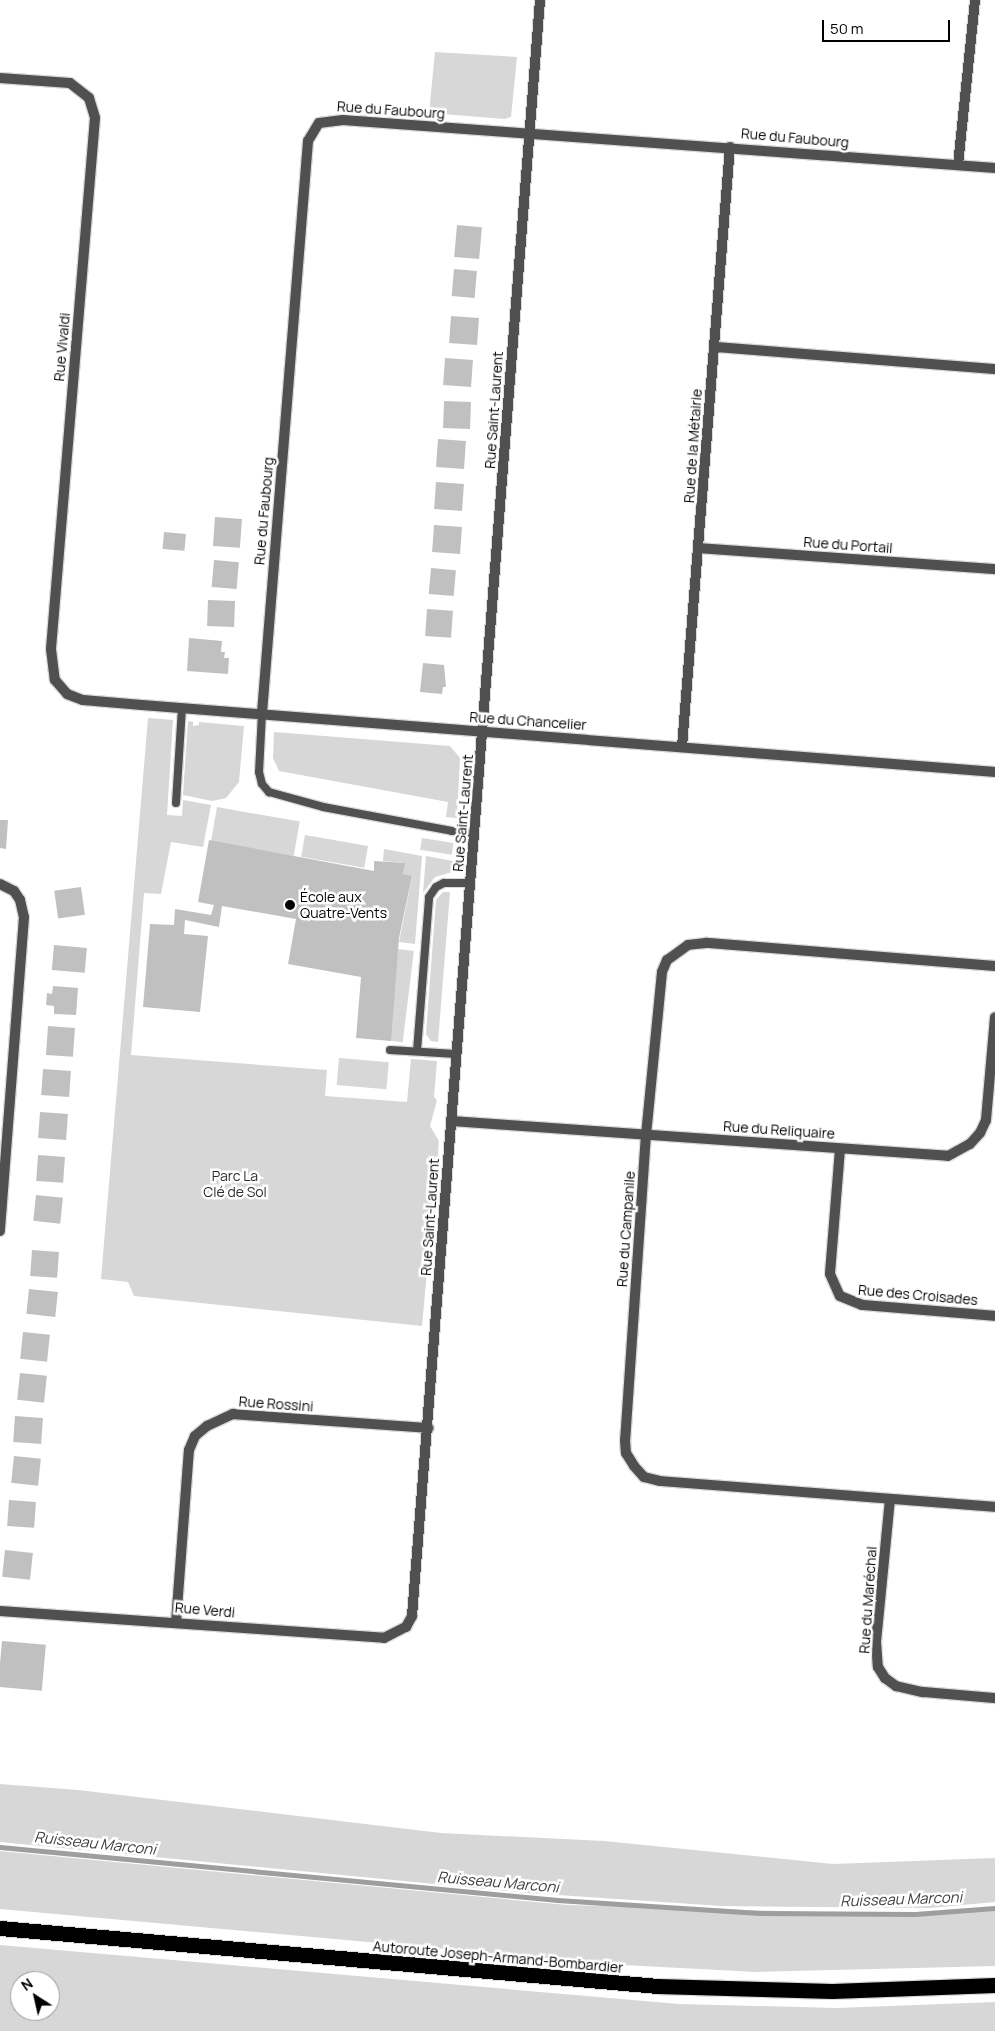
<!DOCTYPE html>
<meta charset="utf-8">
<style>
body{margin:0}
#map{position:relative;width:995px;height:2031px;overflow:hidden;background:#fff;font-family:Manrope,sans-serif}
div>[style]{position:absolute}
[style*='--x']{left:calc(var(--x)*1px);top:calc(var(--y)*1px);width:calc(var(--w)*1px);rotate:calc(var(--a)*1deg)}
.green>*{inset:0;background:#d7d7d7;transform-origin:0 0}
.stream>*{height:5px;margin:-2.5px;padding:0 2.5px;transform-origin:2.5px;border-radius:2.5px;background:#9e9e9e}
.building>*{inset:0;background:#c0c0c0;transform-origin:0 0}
.roads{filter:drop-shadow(1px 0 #dbdbdb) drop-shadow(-1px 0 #dbdbdb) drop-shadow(0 1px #dbdbdb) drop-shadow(0 -1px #dbdbdb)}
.lane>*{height:8px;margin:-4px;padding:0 4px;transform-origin:4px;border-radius:4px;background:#505050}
.street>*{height:10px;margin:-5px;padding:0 5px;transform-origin:5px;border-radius:5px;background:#505050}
.highway>*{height:15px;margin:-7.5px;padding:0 7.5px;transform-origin:7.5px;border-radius:7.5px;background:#000}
.dots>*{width:14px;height:14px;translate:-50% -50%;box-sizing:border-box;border:2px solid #fff;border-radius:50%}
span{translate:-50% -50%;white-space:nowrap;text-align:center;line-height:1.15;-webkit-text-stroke:5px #fff;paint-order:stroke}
.street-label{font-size:14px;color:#000}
.poi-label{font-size:14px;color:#000}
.left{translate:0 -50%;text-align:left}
.park-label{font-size:14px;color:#2e2e2e}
.water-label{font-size:15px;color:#3f3f3f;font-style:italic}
.north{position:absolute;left:10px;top:1971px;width:50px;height:50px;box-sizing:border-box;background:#fff;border:1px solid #999;border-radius:50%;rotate:325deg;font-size:14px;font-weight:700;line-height:20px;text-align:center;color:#000}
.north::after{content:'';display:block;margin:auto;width:18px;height:22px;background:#000;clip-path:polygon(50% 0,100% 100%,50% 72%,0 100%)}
.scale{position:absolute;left:822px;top:20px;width:128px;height:22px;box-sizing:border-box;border:2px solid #000;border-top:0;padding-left:6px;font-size:15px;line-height:18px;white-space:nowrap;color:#000;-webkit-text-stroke:4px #fff;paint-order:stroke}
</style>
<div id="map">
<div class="green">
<div style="clip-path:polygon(435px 52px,517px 57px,511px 117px,505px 119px,429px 113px)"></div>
<div style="clip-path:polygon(148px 718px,173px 720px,167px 815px,182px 816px,183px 800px,211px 805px,203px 847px,171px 842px,161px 894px,144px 893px,131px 1055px,327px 1070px,325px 1096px,407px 1102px,411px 1059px,437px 1061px,434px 1097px,437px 1100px,430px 1126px,439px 1141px,422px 1326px,134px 1296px,128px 1282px,101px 1279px)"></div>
<div style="clip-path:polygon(188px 721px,193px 722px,193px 726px,199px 725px,199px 722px,244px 726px,239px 782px,226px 798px,212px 801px,183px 795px)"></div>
<div style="clip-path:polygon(274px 732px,450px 746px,460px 758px,457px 818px,446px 817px,448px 802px,279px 771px,273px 758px)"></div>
<div style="left:217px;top:807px;width:84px;height:35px;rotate:10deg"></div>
<div style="left:305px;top:835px;width:64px;height:22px;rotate:10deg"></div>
<div style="left:422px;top:838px;width:32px;height:12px;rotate:9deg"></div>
<div style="clip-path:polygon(384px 849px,422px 856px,415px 944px,399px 942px,412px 877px,403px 874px,404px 863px,383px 861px)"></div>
<div style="clip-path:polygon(426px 856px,453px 861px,452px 872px,435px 877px,423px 893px)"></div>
<div style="clip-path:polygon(443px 892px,450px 892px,438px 1042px,431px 1041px,426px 1034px,436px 900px)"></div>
<div style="left:398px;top:949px;width:16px;height:92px;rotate:7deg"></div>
<div style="left:339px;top:1058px;width:50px;height:27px;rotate:5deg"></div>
<div style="clip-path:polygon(0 1784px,78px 1790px,441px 1833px,604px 1841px,833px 1864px,995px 1858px,995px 1902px,930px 1908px,722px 1906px,528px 1893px,0 1842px)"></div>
<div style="clip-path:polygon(0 1851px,567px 1905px,923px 1915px,995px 1908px,995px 1966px,757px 1972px,623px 1965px,0 1909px)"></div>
<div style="clip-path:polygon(evenodd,0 1945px,679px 2004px,837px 2008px,995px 2002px,995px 2031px,0 2031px,0 1945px,20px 1981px,50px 1981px,50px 2011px,20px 2011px,20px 1981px)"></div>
</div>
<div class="stream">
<div style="--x:0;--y:1847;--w:560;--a:5.44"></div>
<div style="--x:557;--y:1900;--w:203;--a:3.7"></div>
<div style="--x:760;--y:1913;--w:155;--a:0.4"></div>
<div style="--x:915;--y:1914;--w:80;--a:-4.3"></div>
</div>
<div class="building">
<div style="left:457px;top:225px;width:25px;height:32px;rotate:5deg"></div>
<div style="left:454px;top:269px;width:23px;height:27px;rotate:5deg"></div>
<div style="left:451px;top:316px;width:28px;height:27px;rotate:4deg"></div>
<div style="left:445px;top:358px;width:28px;height:27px;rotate:4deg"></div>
<div style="left:444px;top:401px;width:27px;height:27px;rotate:2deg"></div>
<div style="left:438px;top:439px;width:28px;height:28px;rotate:4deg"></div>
<div style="left:436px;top:482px;width:28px;height:27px;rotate:4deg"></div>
<div style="left:215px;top:517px;width:27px;height:29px;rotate:4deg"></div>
<div style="left:434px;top:525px;width:28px;height:27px;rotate:4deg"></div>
<div style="left:164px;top:532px;width:22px;height:17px;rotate:5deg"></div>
<div style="left:214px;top:560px;width:25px;height:27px;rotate:5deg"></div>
<div style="left:431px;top:568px;width:25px;height:26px;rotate:5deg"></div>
<div style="left:208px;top:600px;width:27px;height:26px;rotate:2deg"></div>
<div style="left:427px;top:609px;width:26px;height:27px;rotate:4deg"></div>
<div style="clip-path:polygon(189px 638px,222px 641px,221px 652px,225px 652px,224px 658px,229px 658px,228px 674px,187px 671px)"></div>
<div style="clip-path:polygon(423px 663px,444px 665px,446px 687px,443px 687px,442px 694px,420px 692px)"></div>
<div style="clip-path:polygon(0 820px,8px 820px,6px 849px,0 848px)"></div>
<div style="clip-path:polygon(209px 840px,374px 871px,374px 861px,405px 863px,403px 874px,412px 876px,399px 938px,391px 1041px,356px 1038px,361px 977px,288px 964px,296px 919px,222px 906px,219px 927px,185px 920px,184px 934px,208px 936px,200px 1012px,143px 1007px,150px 924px,174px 925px,175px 909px,211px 915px,214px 905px,198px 902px)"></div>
<div style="left:81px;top:887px;width:28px;height:27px;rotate:82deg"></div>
<div style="left:54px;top:945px;width:33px;height:25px;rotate:5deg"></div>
<div style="clip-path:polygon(53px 986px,78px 988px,76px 1015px,54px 1014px,54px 1006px,46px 1005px,47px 993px,52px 994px)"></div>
<div style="left:48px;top:1026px;width:27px;height:29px;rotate:4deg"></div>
<div style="left:43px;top:1069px;width:28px;height:26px;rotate:4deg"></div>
<div style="left:40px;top:1112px;width:28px;height:26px;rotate:4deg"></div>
<div style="left:38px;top:1155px;width:27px;height:26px;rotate:4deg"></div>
<div style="left:36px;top:1195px;width:27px;height:26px;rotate:6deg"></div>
<div style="left:32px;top:1250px;width:27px;height:26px;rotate:4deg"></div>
<div style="left:29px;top:1289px;width:29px;height:25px;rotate:6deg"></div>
<div style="left:23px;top:1332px;width:27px;height:27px;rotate:6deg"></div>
<div style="left:20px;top:1373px;width:27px;height:27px;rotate:6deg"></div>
<div style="left:15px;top:1416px;width:28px;height:26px;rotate:4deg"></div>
<div style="left:14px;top:1456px;width:27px;height:27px;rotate:6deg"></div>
<div style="left:9px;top:1500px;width:27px;height:26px;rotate:4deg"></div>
<div style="left:5px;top:1550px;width:28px;height:27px;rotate:6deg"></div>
<div style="left:2px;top:1641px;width:44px;height:46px;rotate:5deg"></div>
</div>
<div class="roads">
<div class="lane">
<div style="--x:262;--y:713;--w:59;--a:92.9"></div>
<div style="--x:259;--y:772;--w:12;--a:76"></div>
<div style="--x:262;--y:784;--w:11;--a:49"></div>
<div style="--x:269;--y:792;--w:56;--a:15.5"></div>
<div style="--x:323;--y:807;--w:131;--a:10.5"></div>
<div style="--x:452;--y:831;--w:23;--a:5"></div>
<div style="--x:176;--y:803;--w:95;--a:-86.4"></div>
<div style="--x:390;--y:1050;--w:66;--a:3.5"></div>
<div style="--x:417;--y:1051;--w:154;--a:-85.5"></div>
<div style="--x:429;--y:897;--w:12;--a:-55"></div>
<div style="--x:436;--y:887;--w:9;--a:-27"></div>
<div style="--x:444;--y:883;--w:27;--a:0"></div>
</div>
<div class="street">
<div style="--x:0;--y:78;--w:70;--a:4.1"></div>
<div style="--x:70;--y:83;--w:24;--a:38"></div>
<div style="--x:89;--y:98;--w:21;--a:73"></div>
<div style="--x:95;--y:118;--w:533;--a:94.74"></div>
<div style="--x:51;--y:649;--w:31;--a:83"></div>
<div style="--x:55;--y:680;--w:18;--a:49"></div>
<div style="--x:67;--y:694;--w:17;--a:21"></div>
<div style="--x:83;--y:700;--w:59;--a:4.8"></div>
<div style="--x:142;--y:705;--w:856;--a:4.49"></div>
<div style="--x:958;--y:165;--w:166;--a:-84.1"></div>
<div style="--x:715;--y:347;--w:281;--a:4.5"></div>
<div style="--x:699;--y:548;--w:297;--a:4.1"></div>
<div style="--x:262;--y:713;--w:574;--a:-85.4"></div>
<div style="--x:308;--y:141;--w:21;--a:-59"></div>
<div style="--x:319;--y:123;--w:24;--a:-7"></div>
<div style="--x:343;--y:120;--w:654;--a:4.21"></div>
<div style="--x:682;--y:747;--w:602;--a:-85.43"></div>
<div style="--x:0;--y:884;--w:16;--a:27"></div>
<div style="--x:14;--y:891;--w:11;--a:56"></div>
<div style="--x:20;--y:900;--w:17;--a:77"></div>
<div style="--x:24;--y:917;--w:315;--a:94.4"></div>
<div style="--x:995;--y:966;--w:290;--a:-175.4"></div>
<div style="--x:706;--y:943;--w:18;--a:174"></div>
<div style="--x:688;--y:945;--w:26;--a:144"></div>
<div style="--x:667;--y:960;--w:13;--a:113"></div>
<div style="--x:662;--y:972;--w:163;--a:95.6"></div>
<div style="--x:646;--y:1134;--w:307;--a:93.9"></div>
<div style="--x:625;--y:1440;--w:13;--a:86"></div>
<div style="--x:626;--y:1453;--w:15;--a:58"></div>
<div style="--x:634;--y:1466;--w:15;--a:48"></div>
<div style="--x:644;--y:1477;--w:16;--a:14"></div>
<div style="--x:660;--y:1481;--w:336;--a:4.4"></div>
<div style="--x:451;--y:1121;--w:498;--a:4"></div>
<div style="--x:948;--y:1156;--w:25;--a:-29"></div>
<div style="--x:970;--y:1144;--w:15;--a:-48"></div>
<div style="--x:980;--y:1133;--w:14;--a:-65"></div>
<div style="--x:986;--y:1120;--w:103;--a:-85"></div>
<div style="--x:840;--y:1149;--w:125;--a:94.6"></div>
<div style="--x:830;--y:1274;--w:24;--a:66"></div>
<div style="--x:840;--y:1296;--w:24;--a:22"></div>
<div style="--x:862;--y:1305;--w:133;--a:4.7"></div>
<div style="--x:890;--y:1499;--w:143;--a:95.6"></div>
<div style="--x:876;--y:1641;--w:26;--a:86"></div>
<div style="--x:878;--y:1667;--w:13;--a:58"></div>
<div style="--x:885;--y:1678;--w:14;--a:36"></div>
<div style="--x:896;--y:1686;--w:28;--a:13"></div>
<div style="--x:923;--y:1692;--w:72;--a:4.8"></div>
<div style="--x:0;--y:1611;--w:385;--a:4"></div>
<div style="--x:384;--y:1638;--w:25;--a:-27"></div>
<div style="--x:406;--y:1627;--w:13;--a:-61"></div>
<div style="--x:412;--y:1616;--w:1621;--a:-85.47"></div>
<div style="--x:176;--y:1622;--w:172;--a:-85.7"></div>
<div style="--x:189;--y:1450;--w:15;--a:-67"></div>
<div style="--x:195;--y:1436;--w:16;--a:-40"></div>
<div style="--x:207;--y:1426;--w:29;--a:-25"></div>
<div style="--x:233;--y:1414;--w:196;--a:4.1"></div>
</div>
<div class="highway">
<div style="--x:0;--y:1928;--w:660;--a:5.04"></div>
<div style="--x:657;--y:1986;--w:175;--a:1.6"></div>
<div style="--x:832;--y:1991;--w:163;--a:-2.1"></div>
</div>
</div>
<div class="dots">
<div style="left:290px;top:905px;background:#000"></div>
</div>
<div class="street-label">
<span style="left:391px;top:110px;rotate:4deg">Rue du Faubourg</span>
<span style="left:795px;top:138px;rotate:5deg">Rue du Faubourg</span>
<span style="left:62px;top:347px;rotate:-85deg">Rue Vivaldi</span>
<span style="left:494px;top:410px;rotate:-86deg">Rue Saint-Laurent</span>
<span style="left:693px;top:446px;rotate:-86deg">Rue de la Métairie</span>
<span style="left:264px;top:511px;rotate:-85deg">Rue du Faubourg</span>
<span style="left:848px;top:545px;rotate:4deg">Rue du Portail</span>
<span style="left:528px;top:721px;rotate:4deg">Rue du Chancelier</span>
<span style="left:463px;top:813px;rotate:-85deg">Rue Saint-Laurent</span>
<span style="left:779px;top:1130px;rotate:4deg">Rue du Reliquaire</span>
<span style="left:430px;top:1217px;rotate:-86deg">Rue Saint-Laurent</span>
<span style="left:626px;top:1229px;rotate:-86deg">Rue du Campanile</span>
<span style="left:918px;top:1295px;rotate:5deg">Rue des Croisades</span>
<span style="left:276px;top:1404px;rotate:4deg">Rue Rossini</span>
<span style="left:868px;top:1600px;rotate:-86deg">Rue du Maréchal</span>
<span style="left:205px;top:1610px;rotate:5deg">Rue Verdi</span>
<span style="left:498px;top:1957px;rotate:5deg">Autoroute Joseph-Armand-Bombardier</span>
</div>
<div class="poi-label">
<span class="left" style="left:300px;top:905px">École aux<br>Quatre-Vents</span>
</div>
<div class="park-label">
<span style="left:235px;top:1184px">Parc La<br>Clé de Sol</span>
</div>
<div class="water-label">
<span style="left:95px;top:1843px;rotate:6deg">Ruisseau Marconi</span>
<span style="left:498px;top:1882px;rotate:5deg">Ruisseau Marconi</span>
<span style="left:901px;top:1899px;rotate:-2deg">Ruisseau Marconi</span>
</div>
<div class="north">N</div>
<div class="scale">50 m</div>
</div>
